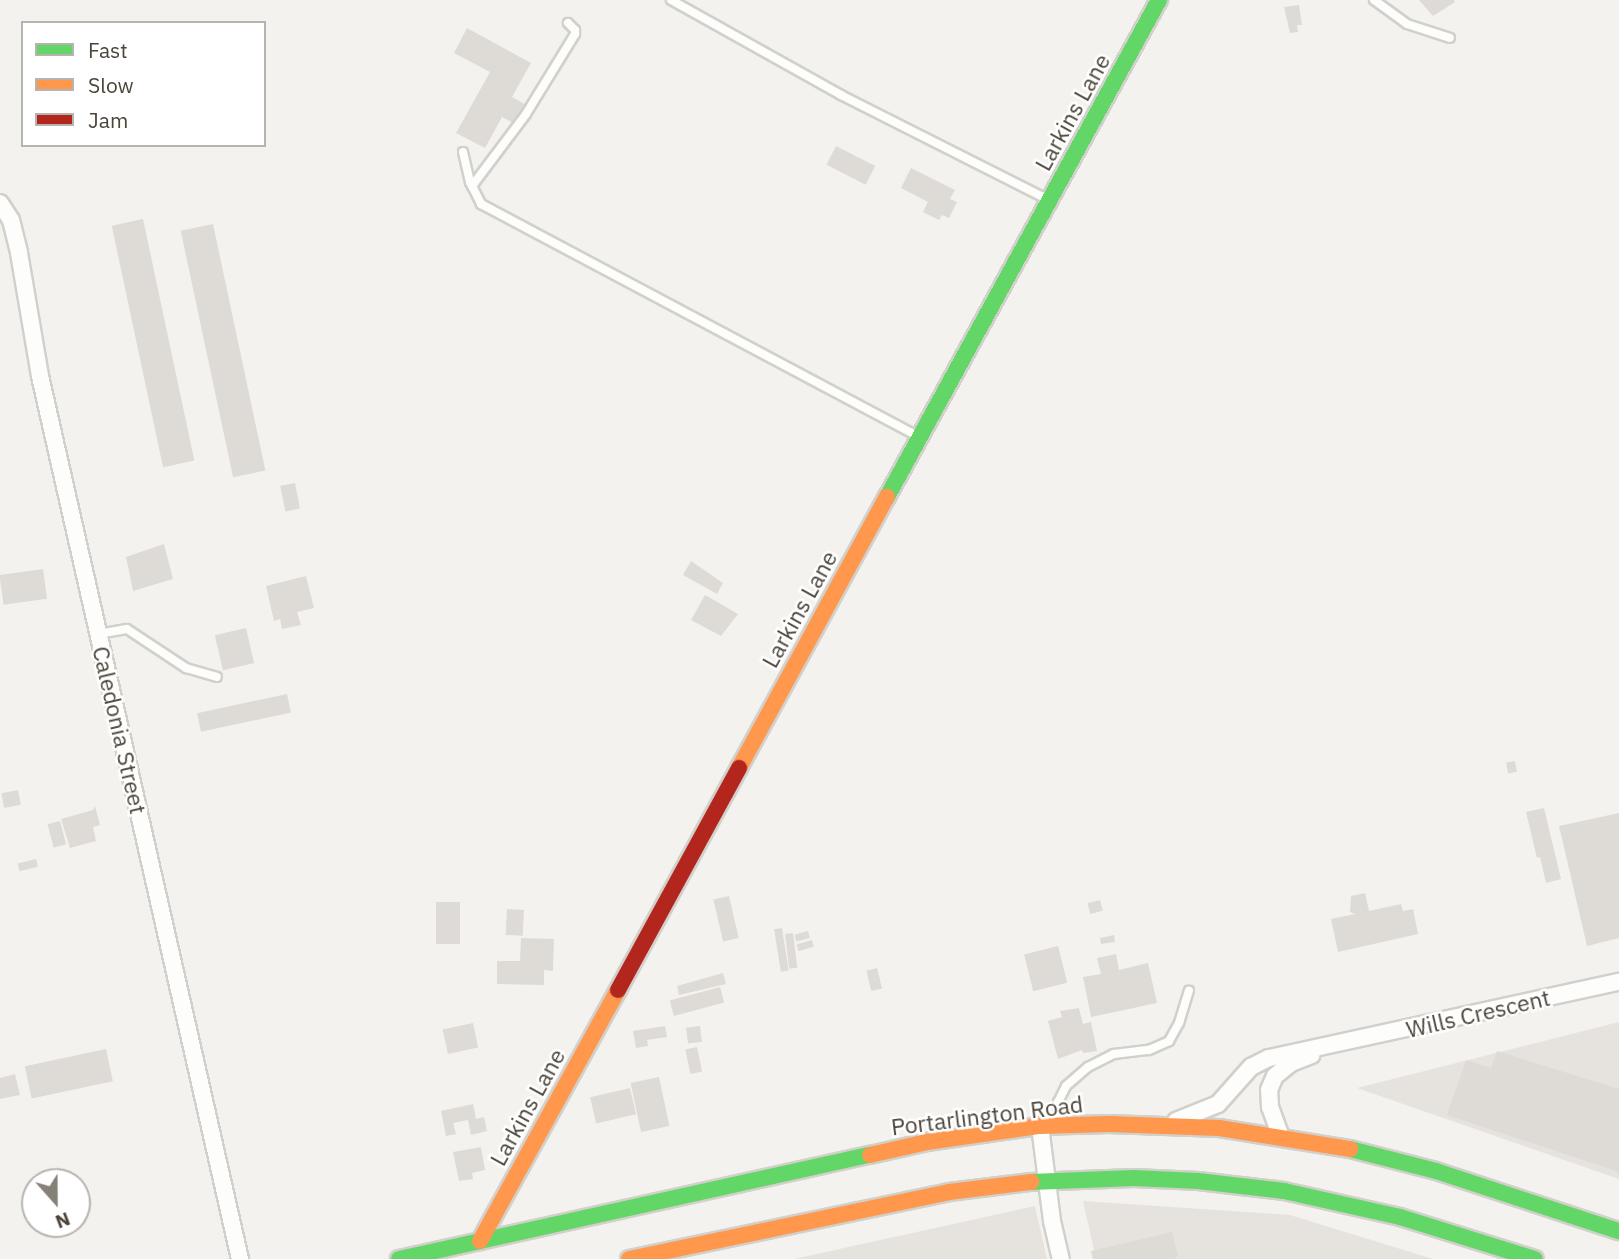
<!DOCTYPE html>
<style>
body{margin:0}
#map{position:relative;width:1619px;height:1259px;overflow:hidden;background:#f4f2ee;font-family:"IBM Plex Sans",sans-serif}
div>[style]{position:absolute}
[style*='--x']{left:calc(var(--x)*1px);top:calc(var(--y)*1px);width:calc(var(--w)*1px);rotate:calc(var(--a)*1deg)}
.industrial>*{inset:0;background:#e6e2de}
.building>*{inset:0;background:#dedbd6;transform-origin:0 0}
.roads{filter:drop-shadow(2px 0 #d2d0cb) drop-shadow(-2px 0 #d2d0cb) drop-shadow(0 2px #d2d0cb) drop-shadow(0 -2px #d2d0cb)}
.lane>*{height:8px;margin:-4px;padding:0 4px;transform-origin:4px;border-radius:4px;background:#fdfdfc}
.street>*{height:16px;margin:-8px;padding:0 8px;transform-origin:8px;border-radius:8px;background:#fdfdfc}
.fast>*{height:16px;margin:-8px;padding:0 8px;transform-origin:8px;border-radius:8px;background:#63d668}
.slow>*{height:16px;margin:-8px;padding:0 8px;transform-origin:8px;border-radius:8px;background:#ff974d}
.jam>*{height:16px;margin:-8px;padding:0 8px;transform-origin:8px;border-radius:8px;background:#b3261e}
span{translate:-50% -50%;white-space:nowrap;text-align:center;line-height:1.15;-webkit-text-stroke:5px #fff;paint-order:stroke}
.street-label{font-size:23px;color:#4b4439}
.legend{position:absolute;left:21px;top:21px;width:245px;height:126px;box-sizing:border-box;background:#fff;border:2px solid #b7b4b0;margin:0;padding:9px 12px;list-style:none;font-size:21px;color:#4b4439}
.legend li{display:flex;align-items:center;gap:14px;height:35px}
.legend b{width:35px;border:2px solid #b7b4b0}
.north{position:absolute;left:21px;top:1168px;width:70px;height:70px;box-sizing:border-box;background:#fff;border:2px solid #b7b4b0;border-radius:50%;rotate:159deg;font-size:19px;font-weight:700;line-height:28px;text-align:center;color:#4b4439}
.north::after{content:'';display:block;margin:auto;width:24px;height:32px;background:#868178;clip-path:polygon(50% 0,100% 100%,50% 72%,0 100%)}
</style>
<div id="map">
<div class="industrial">
<div style="clip-path:polygon(1619px 1022px,1619px 1179px,1357px 1088px)"></div>
<div style="clip-path:polygon(1083px 1201px,1290px 1215px,1433px 1259px,1096px 1259px)"></div>
<div style="clip-path:polygon(1035px 1206px,1047px 1259px,794px 1259px)"></div>
</div>
<div class="building">
<div style="clip-path:polygon(1419px 0,1454px 0,1455px 2px,1433px 16px)"></div>
<div style="clip-path:polygon(1299px 5px,1302px 25px,1297px 25px,1298px 32px,1290px 33px,1284px 7px)"></div>
<div style="clip-path:polygon(467px 28px,531px 63px,512px 97px,526px 105px,515px 124px,502px 117px,485px 148px,456px 133px,490px 72px,454px 53px)"></div>
<div style="left:836px;top:146px;width:44px;height:21px;rotate:27deg"></div>
<div style="clip-path:polygon(911px 168px,955px 190px,950px 199px,957px 202px,949px 218px,942px 215px,939px 220px,923px 212px,928px 202px,901px 188px)"></div>
<div style="left:143px;top:219px;width:247px;height:32px;rotate:78deg"></div>
<div style="left:213px;top:224px;width:252px;height:33px;rotate:78deg"></div>
<div style="left:295px;top:483px;width:26px;height:15px;rotate:79deg"></div>
<div style="clip-path:polygon(164px 544px,173px 579px,133px 591px,126px 557px)"></div>
<div style="clip-path:polygon(691px 561px,723px 583px,717px 594px,683px 575px)"></div>
<div style="left:43px;top:569px;width:30px;height:44px;rotate:82deg"></div>
<div style="clip-path:polygon(306px 576px,314px 608px,297px 612px,301px 625px,282px 629px,280px 619px,274px 621px,266px 586px)"></div>
<div style="clip-path:polygon(705px 595px,738px 614px,721px 636px,691px 620px)"></div>
<div style="left:246px;top:628px;width:36px;height:32px;rotate:77deg"></div>
<div style="left:287px;top:694px;width:19px;height:92px;rotate:78deg"></div>
<div style="left:1515px;top:761px;width:11px;height:9px;rotate:80deg"></div>
<div style="left:18px;top:790px;width:15px;height:17px;rotate:79deg"></div>
<div style="clip-path:polygon(95px 806px,100px 825px,93px 827px,96px 841px,70px 848px,61px 819px,93px 810px)"></div>
<div style="clip-path:polygon(1544px 808px,1561px 879px,1546px 883px,1540px 857px,1537px 858px,1526px 812px)"></div>
<div style="clip-path:polygon(1619px 813px,1619px 938px,1587px 946px,1559px 826px)"></div>
<div style="left:60px;top:821px;width:24px;height:13px;rotate:75deg"></div>
<div style="left:36px;top:859px;width:8px;height:19px;rotate:76deg"></div>
<div style="clip-path:polygon(1365px 893px,1369px 911px,1401px 904px,1403px 911px,1413px 909px,1418px 934px,1338px 952px,1331px 919px,1355px 914px,1350px 912px,1351px 896px)"></div>
<div style="left:729px;top:896px;width:43px;height:16px;rotate:77deg"></div>
<div style="left:1100px;top:900px;width:11px;height:13px;rotate:75deg"></div>
<div style="left:436px;top:902px;width:24px;height:42px"></div>
<div style="left:507px;top:909px;width:17px;height:26px;rotate:3deg"></div>
<div style="left:782px;top:928px;width:43px;height:8px;rotate:81deg"></div>
<div style="left:808px;top:931px;width:7px;height:14px;rotate:74deg"></div>
<div style="left:793px;top:933px;width:35px;height:8px;rotate:83deg"></div>
<div style="clip-path:polygon(1114px 935px,1115px 942px,1101px 944px,1100px 938px)"></div>
<div style="clip-path:polygon(521px 938px,554px 939px,553px 971px,544px 970px,544px 985px,497px 984px,497px 961px,520px 961px)"></div>
<div style="left:812px;top:940px;width:7px;height:16px;rotate:74deg"></div>
<div style="left:1058px;top:946px;width:38px;height:35px;rotate:76deg"></div>
<div style="clip-path:polygon(1116px 954px,1119px 970px,1148px 963px,1157px 1003px,1091px 1017px,1083px 977px,1101px 974px,1097px 958px)"></div>
<div style="left:877px;top:968px;width:21px;height:11px;rotate:76deg"></div>
<div style="clip-path:polygon(723px 973px,726px 984px,679px 995px,677px 986px)"></div>
<div style="left:720px;top:987px;width:16px;height:52px;rotate:75deg"></div>
<div style="clip-path:polygon(1079px 1008px,1083px 1024px,1091px 1022px,1097px 1051px,1083px 1053px,1082px 1050px,1058px 1059px,1048px 1021px,1062px 1017px,1060px 1011px)"></div>
<div style="left:473px;top:1023px;width:25px;height:31px;rotate:78deg"></div>
<div style="clip-path:polygon(665px 1026px,667px 1037px,647px 1040px,648px 1046px,636px 1048px,633px 1031px)"></div>
<div style="left:700px;top:1026px;width:16px;height:14px;rotate:83deg"></div>
<div style="left:697px;top:1047px;width:25px;height:12px;rotate:78deg"></div>
<div style="left:106px;top:1049px;width:33px;height:83px;rotate:78deg"></div>
<div style="clip-path:polygon(1497px 1051px,1619px 1089px,1619px 1172px,1447px 1115px,1466px 1060px,1491px 1068px)"></div>
<div style="clip-path:polygon(15px 1074px,20px 1095px,0 1099px,0 1078px)"></div>
<div style="left:659px;top:1077px;width:50px;height:29px;rotate:78deg"></div>
<div style="left:630px;top:1088px;width:27px;height:41px;rotate:77deg"></div>
<div style="clip-path:polygon(473px 1104px,476px 1119px,484px 1117px,487px 1131px,471px 1135px,468px 1120px,453px 1123px,456px 1134px,446px 1136px,441px 1111px)"></div>
<div style="clip-path:polygon(481px 1147px,485px 1170px,472px 1173px,473px 1179px,459px 1181px,453px 1152px)"></div>
<div style="clip-path:polygon(1172px 1232px,1178px 1256px,1174px 1259px,1093px 1259px,1091px 1251px)"></div>
</div>
<div class="roads">
<div class="lane">
<div style="--x:671;--y:0;--w:195;--a:29.2"></div>
<div style="--x:841;--y:95;--w:233;--a:26.8"></div>
<div style="--x:1374;--y:0;--w:41;--a:36"></div>
<div style="--x:1407;--y:24;--w:45;--a:18"></div>
<div style="--x:463;--y:152;--w:31;--a:77"></div>
<div style="--x:470;--y:182;--w:25;--a:63"></div>
<div style="--x:481;--y:204;--w:495;--a:28"></div>
<div style="--x:472;--y:186;--w:90;--a:-53.1"></div>
<div style="--x:526;--y:114;--w:94;--a:-58.5"></div>
<div style="--x:575;--y:34;--w:4;--a:-90"></div>
<div style="--x:575;--y:30;--w:10;--a:-135"></div>
<div style="--x:98;--y:634;--w:29;--a:-10"></div>
<div style="--x:127;--y:629;--w:71;--a:33.5"></div>
<div style="--x:186;--y:668;--w:32;--a:16"></div>
<div style="--x:1058;--y:1125;--w:23;--a:-90"></div>
<div style="--x:1058;--y:1102;--w:18;--a:-63"></div>
<div style="--x:1066;--y:1086;--w:29;--a:-41"></div>
<div style="--x:1088;--y:1067;--w:29;--a:-27"></div>
<div style="--x:1114;--y:1054;--w:35;--a:-7"></div>
<div style="--x:1149;--y:1050;--w:22;--a:-24"></div>
<div style="--x:1169;--y:1041;--w:21;--a:-61"></div>
<div style="--x:1179;--y:1023;--w:34;--a:-73"></div>
</div>
<div class="street">
<div style="--x:0;--y:203;--w:20;--a:57"></div>
<div style="--x:11;--y:220;--w:34;--a:76"></div>
<div style="--x:19;--y:253;--w:125;--a:80.3"></div>
<div style="--x:40;--y:376;--w:905;--a:77.24"></div>
<div style="--x:1176;--y:1121;--w:45;--a:-22"></div>
<div style="--x:1218;--y:1104;--w:50;--a:-48.3"></div>
<div style="--x:1251;--y:1067;--w:20;--a:-27"></div>
<div style="--x:1269;--y:1058;--w:358;--a:-12.3"></div>
<div style="--x:1040;--y:1126;--w:96;--a:82.8"></div>
<div style="--x:1052;--y:1221;--w:39;--a:77"></div>
<div style="--x:1281;--y:1137;--w:32;--a:-110"></div>
<div style="--x:1270;--y:1107;--w:17;--a:-93"></div>
<div style="--x:1269;--y:1090;--w:15;--a:-67"></div>
<div style="--x:1275;--y:1076;--w:21;--a:-39"></div>
<div style="--x:1291;--y:1063;--w:22;--a:-21"></div>
</div>
<div class="fast">
<div style="--x:887;--y:497;--w:567;--a:-61.31"></div>
<div style="--x:1350;--y:1149;--w:89;--a:14.3"></div>
<div style="--x:1436;--y:1171;--w:193;--a:18.2"></div>
<div style="--x:1031;--y:1182;--w:103;--a:-2.2"></div>
<div style="--x:1134;--y:1178;--w:64;--a:2.7"></div>
<div style="--x:1198;--y:1181;--w:87;--a:6.6"></div>
<div style="--x:1284;--y:1191;--w:119;--a:12.6"></div>
<div style="--x:1400;--y:1217;--w:141;--a:17.3"></div>
<div style="--x:399;--y:1259;--w:482;--a:-12.5"></div>
</div>
<div class="slow">
<div style="--x:739;--y:768;--w:309;--a:-61.4"></div>
<div style="--x:870;--y:1155;--w:58;--a:-12.8"></div>
<div style="--x:927;--y:1142;--w:114;--a:-8.1"></div>
<div style="--x:1040;--y:1126;--w:69;--a:-1.7"></div>
<div style="--x:1109;--y:1124;--w:110;--a:2.1"></div>
<div style="--x:1219;--y:1128;--w:133;--a:9.1"></div>
<div style="--x:480;--y:1241;--w:286;--a:-61.2"></div>
<div style="--x:629;--y:1259;--w:327;--a:-11.8"></div>
<div style="--x:949;--y:1192;--w:83;--a:-7"></div>
</div>
<div class="jam">
<div style="--x:618;--y:990;--w:253;--a:-61.4"></div>
</div>
</div>
<div class="street-label">
<span style="left:1072px;top:112px;rotate:-61deg">Larkins Lane</span>
<span style="left:799px;top:609px;rotate:-61deg">Larkins Lane</span>
<span style="left:120px;top:730px;rotate:77deg">Caledonia Street</span>
<span style="left:1478px;top:1013px;rotate:-13deg">Wills Crescent</span>
<span style="left:527px;top:1107px;rotate:-61deg">Larkins Lane</span>
<span style="left:987px;top:1115px;rotate:-7deg">Portarlington Road</span>
</div>
<ul class="legend">
<li><b style="height:9px;background:#63d668"></b>Fast</li>
<li><b style="height:9px;background:#ff974d"></b>Slow</li>
<li><b style="height:9px;background:#b3261e"></b>Jam</li>
</ul>
<div class="north">N</div>
</div>
